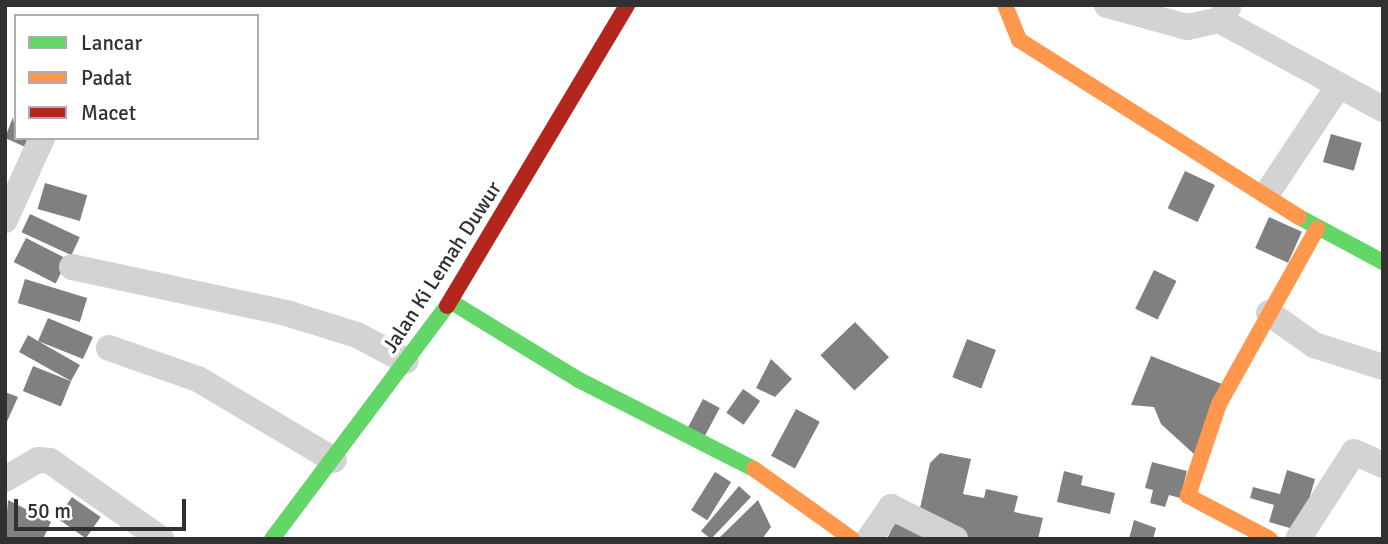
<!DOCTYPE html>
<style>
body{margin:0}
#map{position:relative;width:1388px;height:544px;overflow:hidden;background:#fff;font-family:Signika,sans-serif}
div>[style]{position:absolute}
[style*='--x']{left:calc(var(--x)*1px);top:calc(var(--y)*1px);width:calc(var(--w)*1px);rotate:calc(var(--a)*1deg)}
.building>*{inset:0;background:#808080;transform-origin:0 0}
.street>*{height:26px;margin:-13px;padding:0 13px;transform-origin:13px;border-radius:13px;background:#d3d3d3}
.fast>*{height:16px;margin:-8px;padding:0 8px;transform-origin:8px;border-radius:8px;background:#63d668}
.slow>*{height:16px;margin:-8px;padding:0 8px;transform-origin:8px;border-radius:8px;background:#ff974d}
.jam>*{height:16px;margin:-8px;padding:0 8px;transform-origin:8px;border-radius:8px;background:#b3261e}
span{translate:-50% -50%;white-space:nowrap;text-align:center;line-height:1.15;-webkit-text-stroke:7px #fff;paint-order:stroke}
.street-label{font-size:21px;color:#313131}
.frame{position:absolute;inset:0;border:7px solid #313131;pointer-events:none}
.legend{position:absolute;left:14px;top:14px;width:245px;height:126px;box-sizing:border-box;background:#fff;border:2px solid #adadad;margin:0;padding:9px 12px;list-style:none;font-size:21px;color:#313131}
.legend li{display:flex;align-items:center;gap:14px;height:35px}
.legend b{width:35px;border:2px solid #adadad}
.scale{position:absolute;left:14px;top:499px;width:172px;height:32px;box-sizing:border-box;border:4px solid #313131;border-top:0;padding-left:9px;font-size:21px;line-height:24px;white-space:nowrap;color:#313131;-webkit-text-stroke:5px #fff;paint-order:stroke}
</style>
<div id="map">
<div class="building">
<div style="clip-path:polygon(13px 117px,16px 138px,38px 138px,32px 150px,5px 138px)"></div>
<div style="left:1331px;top:134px;width:32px;height:29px;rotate:16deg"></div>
<div style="left:1185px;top:171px;width:33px;height:41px;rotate:25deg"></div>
<div style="left:45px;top:183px;width:44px;height:27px;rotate:16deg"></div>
<div style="left:30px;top:214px;width:55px;height:20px;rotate:25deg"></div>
<div style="left:1269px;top:217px;width:36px;height:34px;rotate:24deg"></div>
<div style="left:26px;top:238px;width:47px;height:27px;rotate:27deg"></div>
<div style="left:1154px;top:270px;width:25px;height:43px;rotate:26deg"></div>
<div style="left:25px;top:279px;width:65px;height:25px;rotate:17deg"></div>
<div style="clip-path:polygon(48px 318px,93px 337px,83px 359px,38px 341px,80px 365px,71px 381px,19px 352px,28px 335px,38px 341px)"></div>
<div style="left:855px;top:322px;width:49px;height:48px;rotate:46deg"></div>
<div style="left:967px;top:339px;width:31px;height:41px;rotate:21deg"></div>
<div style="clip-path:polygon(1151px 356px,1222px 384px,1194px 454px,1161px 424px,1154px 407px,1131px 405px)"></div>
<div style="clip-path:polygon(771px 359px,792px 379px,775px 397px,756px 388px)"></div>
<div style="left:33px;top:366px;width:41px;height:27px;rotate:22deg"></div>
<div style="left:743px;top:389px;width:21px;height:29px;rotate:35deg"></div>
<div style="clip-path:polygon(5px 392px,18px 397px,5px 426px)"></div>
<div style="left:703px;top:399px;width:19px;height:34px;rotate:28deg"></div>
<div style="left:796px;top:409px;width:27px;height:53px;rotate:28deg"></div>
<div style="clip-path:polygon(940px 453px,971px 459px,963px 494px,984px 498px,986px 489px,1018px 496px,1014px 512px,1043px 518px,1038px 539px,970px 539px,919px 513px,930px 463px)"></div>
<div style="clip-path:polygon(1152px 462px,1187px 471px,1180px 498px,1169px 495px,1165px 507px,1150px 503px,1153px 490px,1145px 488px)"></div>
<div style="clip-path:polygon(1287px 470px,1315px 479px,1300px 531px,1269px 522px,1274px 505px,1250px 498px,1253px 487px,1280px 494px)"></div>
<div style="clip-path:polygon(1064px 471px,1083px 476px,1081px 485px,1115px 493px,1110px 514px,1057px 502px)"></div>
<div style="left:715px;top:472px;width:19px;height:45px;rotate:32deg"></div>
<div style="clip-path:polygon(739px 486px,751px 497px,711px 539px,701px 531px)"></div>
<div style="left:72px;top:497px;width:35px;height:26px;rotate:35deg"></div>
<div style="clip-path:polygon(8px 500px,51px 522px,43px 539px,5px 539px)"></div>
<div style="clip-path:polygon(758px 500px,771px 527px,762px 539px,718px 539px)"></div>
<div style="clip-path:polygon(1134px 520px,1156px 528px,1153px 539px,1129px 539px)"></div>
<div style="clip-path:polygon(895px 521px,934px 539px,887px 539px)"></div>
</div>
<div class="street">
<div style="--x:1107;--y:5;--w:83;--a:15.4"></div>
<div style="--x:1187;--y:27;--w:33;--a:-12"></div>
<div style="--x:1219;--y:20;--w:15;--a:-53"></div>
<div style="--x:1219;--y:20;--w:187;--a:28.5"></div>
<div style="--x:1268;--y:192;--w:125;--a:-56.4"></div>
<div style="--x:5;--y:220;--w:90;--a:-65.7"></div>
<div style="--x:72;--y:267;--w:219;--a:12.1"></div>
<div style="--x:286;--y:313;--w:74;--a:17.2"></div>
<div style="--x:357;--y:335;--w:55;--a:28"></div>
<div style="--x:1269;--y:313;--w:55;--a:35.4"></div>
<div style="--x:1314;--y:345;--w:72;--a:17.7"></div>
<div style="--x:109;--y:348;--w:94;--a:19.2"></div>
<div style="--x:198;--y:379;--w:158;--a:30.8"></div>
<div style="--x:5;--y:479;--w:38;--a:-30"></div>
<div style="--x:38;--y:460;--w:12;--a:5"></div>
<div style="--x:50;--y:461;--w:136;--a:35.1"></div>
<div style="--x:869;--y:539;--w:39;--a:-55"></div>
<div style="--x:891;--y:507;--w:72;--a:26.6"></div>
<div style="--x:1298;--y:539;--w:103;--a:-57.2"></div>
<div style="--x:1354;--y:452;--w:32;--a:24"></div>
</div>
<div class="fast">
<div style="--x:1299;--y:217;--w:95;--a:28.2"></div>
<div style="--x:450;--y:301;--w:151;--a:31.5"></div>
<div style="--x:579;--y:380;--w:196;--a:27"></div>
<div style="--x:272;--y:539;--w:291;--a:-53.1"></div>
</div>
<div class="slow">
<div style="--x:1005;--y:5;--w:38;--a:68"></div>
<div style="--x:1019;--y:40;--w:331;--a:32.3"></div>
<div style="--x:754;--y:469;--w:120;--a:35.5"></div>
<div style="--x:1270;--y:539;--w:93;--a:-152.3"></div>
<div style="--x:1188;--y:496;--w:97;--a:-71.4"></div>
<div style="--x:1219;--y:404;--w:201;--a:-60.8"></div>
</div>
<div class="jam">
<div style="--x:447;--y:306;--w:351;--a:-59.1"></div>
</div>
<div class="street-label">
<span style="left:442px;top:267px;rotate:-57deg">Jalan Ki Lemah Duwur</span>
</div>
<div class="frame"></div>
<ul class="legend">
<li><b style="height:9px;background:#63d668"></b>Lancar</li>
<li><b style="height:9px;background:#ff974d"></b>Padat</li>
<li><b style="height:9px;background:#b3261e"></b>Macet</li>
</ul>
<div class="scale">50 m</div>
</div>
